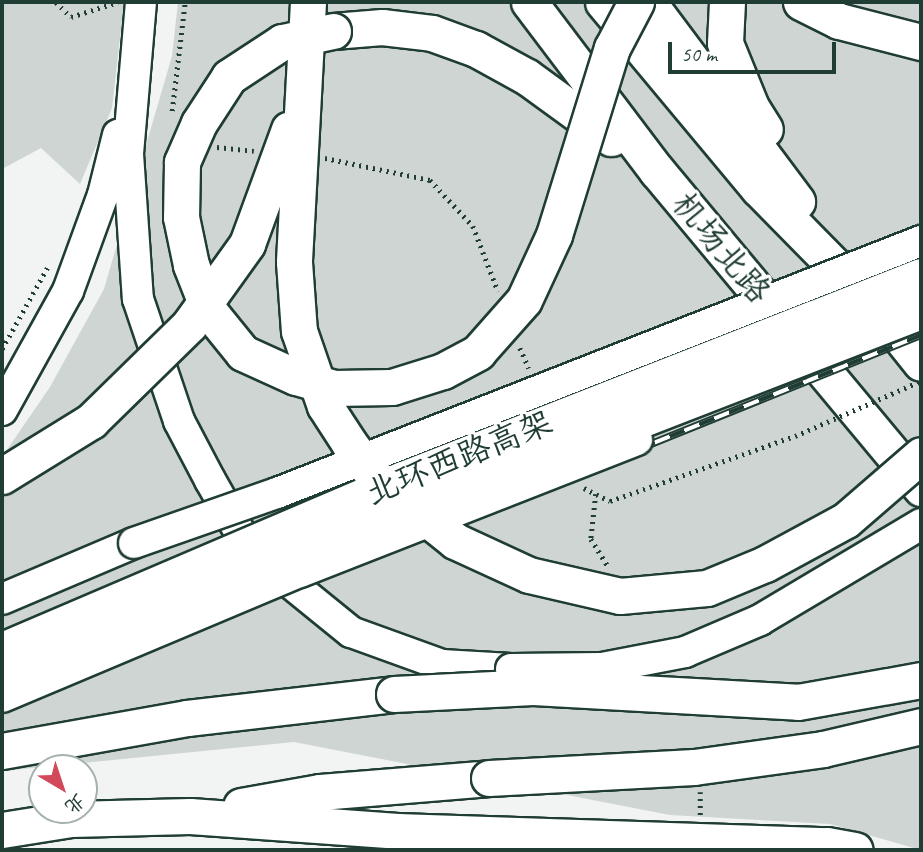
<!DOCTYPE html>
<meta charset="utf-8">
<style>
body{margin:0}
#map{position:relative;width:923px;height:852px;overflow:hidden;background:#f2f3f3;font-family:Caveat,"LXGW WenKai TC",sans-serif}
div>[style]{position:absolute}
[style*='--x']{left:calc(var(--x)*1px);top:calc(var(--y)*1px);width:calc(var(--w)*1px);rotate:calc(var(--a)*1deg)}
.green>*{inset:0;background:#ced5d3}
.path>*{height:4.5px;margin-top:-2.25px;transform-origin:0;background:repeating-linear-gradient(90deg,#1f3d34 0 2px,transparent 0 7px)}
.roads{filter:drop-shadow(2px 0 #1f3d34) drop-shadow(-2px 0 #1f3d34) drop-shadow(0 2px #1f3d34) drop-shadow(0 -2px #1f3d34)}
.primary>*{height:30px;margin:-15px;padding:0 15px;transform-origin:15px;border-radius:15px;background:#fff}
.highway>*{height:35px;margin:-17.5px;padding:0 17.5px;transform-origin:17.5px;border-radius:17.5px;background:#fff}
.rail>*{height:8px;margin-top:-4px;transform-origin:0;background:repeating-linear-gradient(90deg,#fff 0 16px,#1f3d34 0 32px);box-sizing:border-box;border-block:2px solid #1f3d34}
.path-bridge>*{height:4.5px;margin-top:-2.25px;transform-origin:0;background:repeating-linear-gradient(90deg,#1f3d34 0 2px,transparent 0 7px)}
.bridges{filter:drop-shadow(2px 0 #1f3d34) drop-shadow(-2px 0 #1f3d34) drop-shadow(0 2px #1f3d34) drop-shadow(0 -2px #1f3d34)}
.primary-bridge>*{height:30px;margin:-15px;padding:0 15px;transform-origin:15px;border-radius:15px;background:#fff}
.highway-bridge>*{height:35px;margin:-17.5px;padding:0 17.5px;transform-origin:17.5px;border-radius:17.5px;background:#fff}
span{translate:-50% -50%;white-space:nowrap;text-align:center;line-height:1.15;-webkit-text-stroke:6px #fff;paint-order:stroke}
.street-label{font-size:33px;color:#1f3d34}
.frame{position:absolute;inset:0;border:4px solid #1f3d34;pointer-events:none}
.north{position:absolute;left:28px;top:754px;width:70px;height:70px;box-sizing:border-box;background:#fff;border:2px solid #a5b1ae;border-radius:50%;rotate:141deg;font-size:19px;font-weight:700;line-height:28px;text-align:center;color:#1f3d34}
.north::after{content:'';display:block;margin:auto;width:24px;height:32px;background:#d1495b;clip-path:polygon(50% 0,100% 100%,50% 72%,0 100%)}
.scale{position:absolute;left:668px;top:42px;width:168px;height:32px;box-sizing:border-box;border:4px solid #1f3d34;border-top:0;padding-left:9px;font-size:21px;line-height:24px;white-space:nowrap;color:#1f3d34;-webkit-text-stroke:5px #fff;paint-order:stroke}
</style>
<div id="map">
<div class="green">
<div style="clip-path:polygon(2px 2px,124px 2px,112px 108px,80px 184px,41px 148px,2px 169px)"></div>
<div style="clip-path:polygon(178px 2px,921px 2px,921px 850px,830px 824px,670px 815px,294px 742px,2px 771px,2px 457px,50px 387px,104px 289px,172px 56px)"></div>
</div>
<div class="path">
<div style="--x:56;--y:2;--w:21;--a:45"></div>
<div style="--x:71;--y:17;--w:49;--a:-17.7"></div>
<div style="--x:172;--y:111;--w:110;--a:-83.2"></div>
<div style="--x:217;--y:147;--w:37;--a:6"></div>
<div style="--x:325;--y:158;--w:107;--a:11.8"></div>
<div style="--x:430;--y:180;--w:63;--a:46.9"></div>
<div style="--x:473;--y:226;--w:70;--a:69"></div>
<div style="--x:520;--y:348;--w:22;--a:66"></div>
<div style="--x:2;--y:349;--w:93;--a:-60.9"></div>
<div style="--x:584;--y:488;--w:29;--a:27"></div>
<div style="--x:610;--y:501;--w:196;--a:-19.4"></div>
<div style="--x:596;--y:494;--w:45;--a:96.3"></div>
<div style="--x:591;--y:539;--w:31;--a:58"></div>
<div style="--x:700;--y:815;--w:23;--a:-90"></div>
</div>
<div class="roads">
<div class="primary">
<div style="--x:141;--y:2;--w:153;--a:94.9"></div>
<div style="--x:128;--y:154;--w:145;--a:86.1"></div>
<div style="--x:138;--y:299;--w:129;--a:71.4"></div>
<div style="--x:179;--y:421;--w:67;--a:62.3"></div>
<div style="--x:210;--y:480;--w:81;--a:60.3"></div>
<div style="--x:250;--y:550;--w:130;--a:39.1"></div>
<div style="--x:351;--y:632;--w:97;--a:19.9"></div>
<div style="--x:442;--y:665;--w:69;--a:3.3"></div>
<div style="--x:2;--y:410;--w:136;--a:-61"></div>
<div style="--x:68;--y:291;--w:102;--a:-70"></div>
<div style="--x:103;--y:195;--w:62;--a:-76"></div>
<div style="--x:2;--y:599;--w:143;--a:-23"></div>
</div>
<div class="highway">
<div style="--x:529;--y:2;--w:212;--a:52.9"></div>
<div style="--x:657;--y:171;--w:413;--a:50.2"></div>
<div style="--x:603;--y:2;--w:242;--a:50.2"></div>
<div style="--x:758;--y:188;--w:175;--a:45.5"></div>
<div style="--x:881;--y:313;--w:64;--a:51.3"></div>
<div style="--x:648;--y:2;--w:249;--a:53.2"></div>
<div style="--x:727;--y:2;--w:41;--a:92.8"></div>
<div style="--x:725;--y:43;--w:69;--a:67.9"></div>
<div style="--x:751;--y:107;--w:26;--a:58"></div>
<div style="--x:801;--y:2;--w:42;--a:26.6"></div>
<div style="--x:839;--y:21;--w:85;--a:14.4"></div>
<div style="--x:333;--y:31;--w:49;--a:-4.7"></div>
<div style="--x:382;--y:27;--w:50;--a:6.8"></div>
<div style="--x:432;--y:33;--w:47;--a:20"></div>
<div style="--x:476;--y:49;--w:58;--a:28.8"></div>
<div style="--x:527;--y:77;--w:104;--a:36"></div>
<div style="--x:2;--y:751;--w:188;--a:-10.1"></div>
<div style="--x:187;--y:718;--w:208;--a:-6.6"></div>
<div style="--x:241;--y:806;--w:80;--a:-10"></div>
<div style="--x:320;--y:792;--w:170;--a:-4.7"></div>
<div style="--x:2;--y:830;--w:70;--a:-9.1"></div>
<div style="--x:71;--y:819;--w:119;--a:-1.4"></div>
<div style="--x:190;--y:816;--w:208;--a:4.1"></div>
<div style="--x:397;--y:831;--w:430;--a:1.9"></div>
<div style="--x:827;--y:845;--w:28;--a:10"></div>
</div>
</div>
<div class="rail">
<div style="--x:2;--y:671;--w:700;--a:-22.68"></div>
<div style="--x:648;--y:401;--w:294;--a:-21.6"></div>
<div style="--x:2;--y:706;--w:991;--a:-21.98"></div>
</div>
<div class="path-bridge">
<div style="--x:795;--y:436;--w:137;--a:-23.6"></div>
</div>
<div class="bridges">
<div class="primary-bridge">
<div style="--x:134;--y:543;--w:151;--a:-19.3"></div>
<div style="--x:277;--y:493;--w:692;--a:-21.37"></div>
<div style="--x:511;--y:669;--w:91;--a:-0.6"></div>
<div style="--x:602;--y:668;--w:85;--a:-10.9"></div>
<div style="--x:685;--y:652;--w:82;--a:-23.1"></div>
<div style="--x:760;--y:620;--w:187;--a:-30.8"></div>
<div style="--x:2;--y:697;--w:323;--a:-22.8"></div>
<div style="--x:300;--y:572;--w:362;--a:-21.4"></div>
</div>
<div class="highway-bridge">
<div style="--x:308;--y:2;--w:260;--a:93.1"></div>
<div style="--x:294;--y:262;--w:69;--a:85.9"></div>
<div style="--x:299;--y:331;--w:79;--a:70.9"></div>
<div style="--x:325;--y:406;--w:44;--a:57"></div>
<div style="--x:349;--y:443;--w:41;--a:52.9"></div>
<div style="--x:374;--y:476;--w:104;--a:38.7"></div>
<div style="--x:455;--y:541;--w:81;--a:24.7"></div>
<div style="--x:529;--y:575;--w:93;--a:13"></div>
<div style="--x:620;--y:596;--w:87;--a:-5.3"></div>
<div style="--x:707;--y:588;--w:63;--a:-22.5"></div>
<div style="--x:765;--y:564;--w:92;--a:-28.5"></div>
<div style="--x:846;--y:520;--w:99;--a:-40.9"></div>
<div style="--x:333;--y:31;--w:52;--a:167.8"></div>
<div style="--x:282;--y:42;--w:64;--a:146.6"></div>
<div style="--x:229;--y:77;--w:55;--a:123.1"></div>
<div style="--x:199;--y:123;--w:43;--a:113.6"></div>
<div style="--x:182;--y:162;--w:55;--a:91"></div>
<div style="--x:181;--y:217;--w:49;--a:78.2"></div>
<div style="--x:191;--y:265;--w:49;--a:68.6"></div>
<div style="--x:209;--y:311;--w:54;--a:51"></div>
<div style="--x:243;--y:353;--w:58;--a:24.4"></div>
<div style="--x:296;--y:377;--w:40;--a:16"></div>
<div style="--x:334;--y:388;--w:58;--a:-1"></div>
<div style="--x:392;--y:387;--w:53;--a:-17.4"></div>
<div style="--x:443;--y:371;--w:40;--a:-28"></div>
<div style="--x:478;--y:352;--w:69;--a:-48.5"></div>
<div style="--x:524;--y:300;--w:72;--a:-65.2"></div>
<div style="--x:554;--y:235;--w:196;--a:-72.8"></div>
<div style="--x:612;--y:48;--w:52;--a:-62.4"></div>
<div style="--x:2;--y:476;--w:105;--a:-31.7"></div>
<div style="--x:91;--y:421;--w:137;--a:-44.4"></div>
<div style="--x:189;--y:325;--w:100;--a:-54.4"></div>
<div style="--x:247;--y:244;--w:122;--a:-69.9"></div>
<div style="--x:2;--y:650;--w:436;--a:-23.1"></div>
<div style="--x:403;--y:479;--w:556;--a:-21.4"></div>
<div style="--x:2;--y:678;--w:350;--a:-22.8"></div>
<div style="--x:325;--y:542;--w:639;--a:-21.19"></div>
<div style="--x:394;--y:694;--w:139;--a:-2.9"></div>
<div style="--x:533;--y:687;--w:265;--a:3.2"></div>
<div style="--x:798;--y:702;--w:125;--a:-10.1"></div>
<div style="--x:489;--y:778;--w:205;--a:-3.1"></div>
<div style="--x:694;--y:767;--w:130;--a:-7.9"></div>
<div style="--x:823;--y:749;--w:101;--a:-13.2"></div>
</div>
</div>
<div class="street-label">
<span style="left:721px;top:248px;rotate:50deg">机场北路</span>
<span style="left:459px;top:458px;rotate:-22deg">北环西路高架</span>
</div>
<div class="frame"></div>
<div class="north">北</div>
<div class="scale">50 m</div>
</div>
